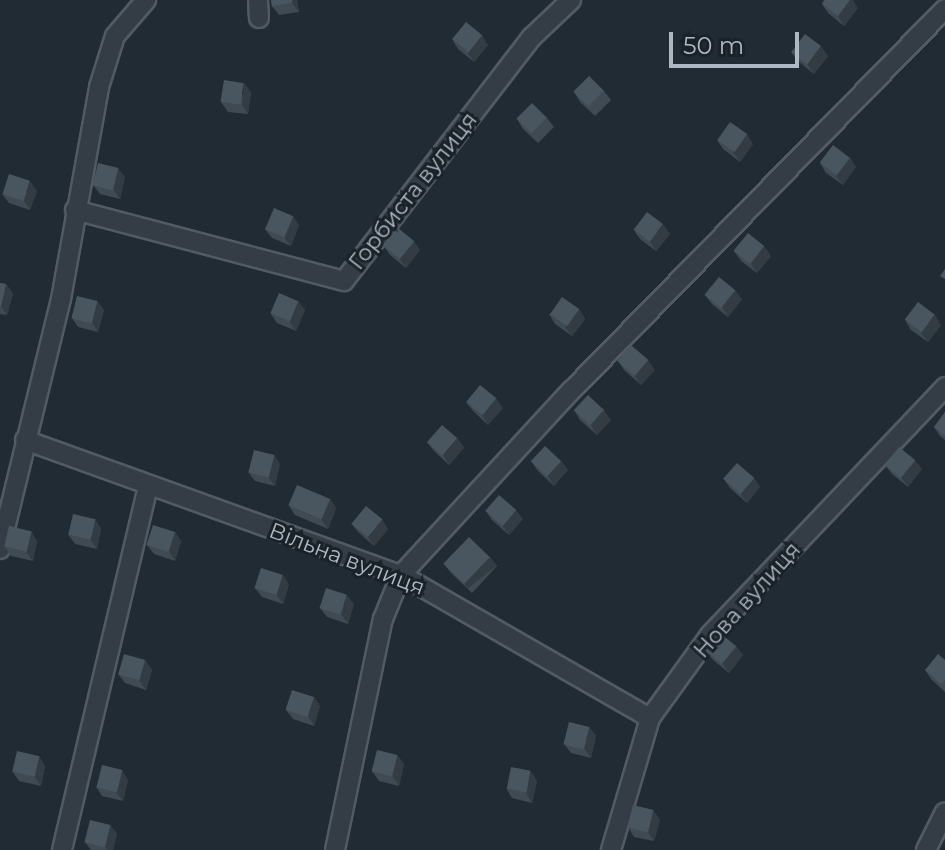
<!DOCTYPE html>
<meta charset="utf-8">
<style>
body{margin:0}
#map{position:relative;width:945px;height:850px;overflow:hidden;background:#212b34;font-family:Montserrat,sans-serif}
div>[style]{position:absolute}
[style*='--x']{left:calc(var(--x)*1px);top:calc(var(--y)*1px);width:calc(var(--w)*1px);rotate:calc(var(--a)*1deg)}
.roads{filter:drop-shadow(2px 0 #525b63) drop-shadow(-2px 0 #525b63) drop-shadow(0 2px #525b63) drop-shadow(0 -2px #525b63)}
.minor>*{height:18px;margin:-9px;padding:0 9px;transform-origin:9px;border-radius:9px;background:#343d45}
.wall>*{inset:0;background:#3f4a53}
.shaded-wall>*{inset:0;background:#333c43;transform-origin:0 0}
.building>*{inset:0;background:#495660;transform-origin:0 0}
span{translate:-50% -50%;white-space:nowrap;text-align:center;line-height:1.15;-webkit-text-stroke:6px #1a2229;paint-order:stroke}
.street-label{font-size:22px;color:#aeb8c2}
.scale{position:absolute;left:669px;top:32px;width:130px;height:36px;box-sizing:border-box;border:4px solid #aeb8c2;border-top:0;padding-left:10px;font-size:24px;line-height:28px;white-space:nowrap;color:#aeb8c2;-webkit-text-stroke:6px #1a2229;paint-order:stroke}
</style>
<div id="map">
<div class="roads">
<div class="minor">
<div style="--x:258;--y:0;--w:18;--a:87"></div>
<div style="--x:75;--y:210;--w:278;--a:14.8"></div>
<div style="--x:344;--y:281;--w:308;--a:-52.4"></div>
<div style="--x:532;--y:37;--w:54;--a:-43.5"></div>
<div style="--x:25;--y:440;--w:400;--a:19.8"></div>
<div style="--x:401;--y:575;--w:287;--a:29.9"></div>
<div style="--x:0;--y:549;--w:257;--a:-76.3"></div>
<div style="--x:61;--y:299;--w:215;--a:-79.8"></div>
<div style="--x:99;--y:87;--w:53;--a:-72.6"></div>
<div style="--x:115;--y:36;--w:48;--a:-49.3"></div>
<div style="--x:62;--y:850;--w:373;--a:-76.7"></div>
<div style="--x:335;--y:850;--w:236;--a:-78.3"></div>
<div style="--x:383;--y:619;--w:48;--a:-67.8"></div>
<div style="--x:401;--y:575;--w:252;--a:-47.3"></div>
<div style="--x:572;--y:390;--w:533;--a:-45.61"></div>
<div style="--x:611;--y:850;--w:138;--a:-73.5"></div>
<div style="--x:650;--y:718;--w:102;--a:-54.1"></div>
<div style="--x:710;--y:635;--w:342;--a:-46.5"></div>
<div style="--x:926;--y:850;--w:42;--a:-63.4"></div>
</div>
</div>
<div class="wall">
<div style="clip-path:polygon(271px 0,297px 0,299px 12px,279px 15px,272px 6px)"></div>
<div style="clip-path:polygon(822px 4px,858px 8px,844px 26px,828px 13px)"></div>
<div style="clip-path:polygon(452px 39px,488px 45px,474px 62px,458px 49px)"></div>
<div style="clip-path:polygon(791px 52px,828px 56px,814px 74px,798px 61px)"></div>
<div style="clip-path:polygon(604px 91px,611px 100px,595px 116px,580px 102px,574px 92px)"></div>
<div style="clip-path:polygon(251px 92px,248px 114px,228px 112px,221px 102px)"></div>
<div style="clip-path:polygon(547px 118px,554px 127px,538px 143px,523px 129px,517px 119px)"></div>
<div style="clip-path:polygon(717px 140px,753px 144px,740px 162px,723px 149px)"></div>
<div style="clip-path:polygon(850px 158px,856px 167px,843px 185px,826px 173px,820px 163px)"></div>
<div style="clip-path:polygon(125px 177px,120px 199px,100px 194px,93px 185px)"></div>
<div style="clip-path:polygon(37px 191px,30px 210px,9px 203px,2px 194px)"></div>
<div style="clip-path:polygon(299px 225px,291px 246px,272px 238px,265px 229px)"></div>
<div style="clip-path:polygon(633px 229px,670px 234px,656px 251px,640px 239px)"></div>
<div style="clip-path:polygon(383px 245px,420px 250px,406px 268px,390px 255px)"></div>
<div style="clip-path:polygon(734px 251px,771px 256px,757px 273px,741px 261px)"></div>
<div style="clip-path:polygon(0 283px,6px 284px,13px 294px,7px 315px,0 314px)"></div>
<div style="clip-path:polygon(705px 295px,742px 299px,728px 317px,712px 304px)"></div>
<div style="clip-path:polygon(97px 301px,104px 310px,98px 332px,78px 327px,72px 318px)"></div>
<div style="clip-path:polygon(298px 301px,305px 310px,296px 331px,277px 323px,271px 314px)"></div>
<div style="clip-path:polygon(579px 309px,585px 319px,572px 336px,555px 324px,549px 314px)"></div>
<div style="clip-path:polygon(905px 320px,941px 325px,928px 342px,911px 330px)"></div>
<div style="clip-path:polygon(618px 361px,655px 370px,641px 385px,624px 370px)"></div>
<div style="clip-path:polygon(466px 402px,503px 408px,488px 425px,473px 411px)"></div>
<div style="clip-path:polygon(574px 410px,611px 420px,597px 435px,580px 420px)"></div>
<div style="clip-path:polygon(945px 412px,945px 440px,940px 436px,934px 427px)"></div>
<div style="clip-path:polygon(457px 438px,464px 448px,449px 465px,434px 451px,427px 442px)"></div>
<div style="clip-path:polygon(274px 455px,280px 464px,275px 486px,255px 481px,248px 472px)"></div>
<div style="clip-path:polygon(531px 461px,561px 461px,568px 470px,554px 486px,538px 471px)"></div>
<div style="clip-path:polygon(885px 465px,922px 469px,908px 487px,892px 474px)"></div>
<div style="clip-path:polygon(723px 478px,754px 478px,760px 487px,747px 503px,730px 488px)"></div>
<div style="clip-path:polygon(330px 499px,336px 508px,328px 529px,295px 515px,289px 506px)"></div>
<div style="clip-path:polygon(485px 510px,523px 519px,509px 535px,492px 520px)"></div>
<div style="clip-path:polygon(95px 519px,101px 529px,97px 549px,75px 544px,68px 534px)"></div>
<div style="clip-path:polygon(351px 523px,388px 529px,374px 546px,358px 532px)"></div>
<div style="clip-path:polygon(175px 532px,181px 541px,175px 561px,154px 554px,147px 545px)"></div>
<div style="clip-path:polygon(37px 541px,33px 561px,11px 556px,4px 546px)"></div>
<div style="clip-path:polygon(490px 557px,497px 566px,472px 593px,451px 573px,444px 564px)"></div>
<div style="clip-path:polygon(289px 584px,283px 604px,262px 597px,255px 588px)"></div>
<div style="clip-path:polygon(354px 604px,348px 624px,327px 617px,320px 608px)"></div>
<div style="clip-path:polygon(736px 646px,743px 655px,729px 673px,713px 660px,706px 651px)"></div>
<div style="clip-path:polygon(145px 660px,152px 670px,146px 690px,125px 683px,118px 674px)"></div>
<div style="clip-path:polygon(945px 660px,945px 692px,931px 679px,925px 670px)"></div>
<div style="clip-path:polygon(314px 697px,320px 706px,314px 726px,293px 719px,286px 710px)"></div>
<div style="clip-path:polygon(589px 727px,596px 736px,591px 758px,571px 753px,564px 744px)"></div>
<div style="clip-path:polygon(397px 755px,404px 764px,399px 786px,379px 781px,372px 771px)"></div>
<div style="clip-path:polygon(45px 766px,41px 786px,19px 781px,12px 771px)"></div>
<div style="clip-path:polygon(128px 780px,123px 801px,102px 796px,96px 787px)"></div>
<div style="clip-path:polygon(537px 781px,532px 803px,512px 798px,506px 788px)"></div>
<div style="clip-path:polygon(653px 810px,660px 820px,654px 841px,634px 837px,628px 827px)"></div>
<div style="clip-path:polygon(110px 825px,117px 834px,113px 850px,91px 850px,85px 842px)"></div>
</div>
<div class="shaded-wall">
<div style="clip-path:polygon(292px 0,297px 0,299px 12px,292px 3px)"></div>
<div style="clip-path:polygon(850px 0,853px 0,858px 8px,844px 26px,838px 16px)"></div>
<div style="clip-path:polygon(482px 35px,488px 45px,474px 62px,468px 53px)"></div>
<div style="clip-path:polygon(821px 46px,828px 56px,814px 74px,807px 64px)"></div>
<div style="clip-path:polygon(244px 83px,251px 92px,248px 114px,242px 105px)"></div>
<div style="clip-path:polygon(747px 134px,753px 144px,740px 162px,733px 152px)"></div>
<div style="clip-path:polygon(850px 158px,856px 167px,843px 185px,836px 176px)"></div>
<div style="clip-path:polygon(118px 168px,125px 177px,120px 199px,113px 189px)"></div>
<div style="clip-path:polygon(30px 181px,37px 191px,30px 210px,24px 201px)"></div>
<div style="clip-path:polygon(293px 216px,299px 225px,291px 246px,284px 237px)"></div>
<div style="clip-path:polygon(663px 224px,670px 234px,656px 251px,650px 242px)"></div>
<div style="clip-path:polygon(414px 241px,420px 250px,406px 268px,399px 258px)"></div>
<div style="clip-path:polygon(764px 246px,771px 256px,757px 273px,751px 264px)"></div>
<div style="clip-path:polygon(6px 284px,13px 294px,7px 315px,1px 306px)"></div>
<div style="clip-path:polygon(735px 290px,742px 299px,728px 317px,722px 307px)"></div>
<div style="clip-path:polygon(97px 301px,104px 310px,98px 332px,92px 323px)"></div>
<div style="clip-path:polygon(298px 301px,305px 310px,296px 331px,290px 322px)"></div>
<div style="clip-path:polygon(579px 309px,585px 319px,572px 336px,565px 327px)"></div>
<div style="clip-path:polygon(935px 315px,941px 325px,928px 342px,921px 333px)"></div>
<div style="clip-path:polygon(648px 360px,655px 370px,641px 385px,634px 375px)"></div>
<div style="clip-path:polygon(496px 398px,503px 408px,488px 425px,482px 415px)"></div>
<div style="clip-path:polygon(604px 410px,611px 420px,597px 435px,591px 425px)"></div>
<div style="clip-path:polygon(457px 438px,464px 448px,449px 465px,443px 455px)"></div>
<div style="clip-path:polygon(274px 455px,280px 464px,275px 486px,268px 477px)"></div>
<div style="clip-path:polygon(915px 460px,922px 469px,908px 487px,901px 477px)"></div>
<div style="clip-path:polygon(561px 461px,568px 470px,554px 486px,548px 476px)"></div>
<div style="clip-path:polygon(754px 478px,760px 487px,747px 503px,740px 493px)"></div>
<div style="clip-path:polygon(330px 499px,336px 508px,328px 529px,321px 519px)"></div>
<div style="clip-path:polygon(516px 510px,523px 519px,509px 535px,502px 525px)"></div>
<div style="clip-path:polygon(95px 519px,101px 529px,97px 549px,90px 539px)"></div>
<div style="clip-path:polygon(382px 519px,388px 529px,374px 546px,367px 536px)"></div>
<div style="clip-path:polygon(31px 531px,37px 541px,33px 561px,26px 552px)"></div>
<div style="clip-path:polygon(175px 532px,181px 541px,175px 561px,169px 551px)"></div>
<div style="left:490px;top:557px;width:11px;height:37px;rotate:52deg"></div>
<div style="clip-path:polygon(283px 575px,289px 584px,283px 604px,276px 594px)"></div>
<div style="clip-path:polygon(347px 595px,354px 604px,348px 624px,341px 614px)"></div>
<div style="clip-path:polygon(736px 646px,743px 655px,729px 673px,722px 663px)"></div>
<div style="clip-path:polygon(145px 660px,152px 670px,146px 690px,139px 680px)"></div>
<div style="clip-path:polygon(314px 697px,320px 706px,314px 726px,308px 716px)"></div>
<div style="clip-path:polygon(589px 727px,596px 736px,591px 758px,584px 748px)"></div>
<div style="clip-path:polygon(397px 755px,404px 764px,399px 786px,392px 776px)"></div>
<div style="clip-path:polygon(39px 756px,45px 766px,41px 786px,34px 776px)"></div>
<div style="clip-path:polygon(122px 770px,128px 780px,123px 801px,116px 792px)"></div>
<div style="clip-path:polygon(531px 771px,537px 781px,532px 803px,526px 793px)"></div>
<div style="clip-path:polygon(653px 810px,660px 820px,654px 841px,648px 832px)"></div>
<div style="clip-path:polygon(110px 825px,117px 834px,113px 850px,107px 850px,105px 847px)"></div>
</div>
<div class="building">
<div style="clip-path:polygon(271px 0,292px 0,292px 3px,272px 6px)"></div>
<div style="clip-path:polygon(824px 0,850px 0,838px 16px,822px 4px)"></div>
<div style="left:466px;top:22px;width:21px;height:22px;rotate:39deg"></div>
<div style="left:805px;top:34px;width:20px;height:23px;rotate:37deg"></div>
<div style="left:589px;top:76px;width:21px;height:22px;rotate:45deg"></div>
<div style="left:224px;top:80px;width:20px;height:22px;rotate:9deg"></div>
<div style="left:532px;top:103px;width:21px;height:22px;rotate:45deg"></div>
<div style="left:730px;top:122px;width:21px;height:22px;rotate:35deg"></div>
<div style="left:833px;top:145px;width:21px;height:22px;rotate:37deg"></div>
<div style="left:98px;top:163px;width:21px;height:23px;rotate:14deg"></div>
<div style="left:9px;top:174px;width:22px;height:21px;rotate:18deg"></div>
<div style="left:274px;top:208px;width:21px;height:23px;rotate:23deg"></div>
<div style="left:647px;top:212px;width:20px;height:22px;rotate:37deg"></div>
<div style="left:398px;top:228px;width:21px;height:23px;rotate:39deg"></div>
<div style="left:748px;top:233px;width:21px;height:23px;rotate:39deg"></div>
<div style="clip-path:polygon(945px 269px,945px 279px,940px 276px)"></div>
<div style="left:719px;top:277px;width:21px;height:23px;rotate:39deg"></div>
<div style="clip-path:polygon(0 283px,6px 284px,1px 306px,0 306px)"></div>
<div style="left:279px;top:293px;width:21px;height:22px;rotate:23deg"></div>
<div style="left:77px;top:296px;width:21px;height:23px;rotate:14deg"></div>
<div style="left:562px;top:297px;width:21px;height:21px;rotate:35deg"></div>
<div style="left:918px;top:302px;width:21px;height:22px;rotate:37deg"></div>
<div style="left:631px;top:345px;width:23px;height:21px;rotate:41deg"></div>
<div style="left:480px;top:385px;width:21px;height:22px;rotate:39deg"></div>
<div style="left:588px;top:395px;width:22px;height:21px;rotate:43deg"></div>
<div style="clip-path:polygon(945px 412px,945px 436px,934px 427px)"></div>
<div style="left:442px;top:425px;width:20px;height:23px;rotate:41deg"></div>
<div style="left:545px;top:446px;width:22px;height:21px;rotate:43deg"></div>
<div style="left:899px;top:447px;width:21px;height:23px;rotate:39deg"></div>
<div style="left:254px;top:450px;width:21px;height:23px;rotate:14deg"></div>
<div style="left:737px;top:463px;width:23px;height:21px;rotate:41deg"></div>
<div style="left:297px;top:485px;width:36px;height:22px;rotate:23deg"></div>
<div style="left:499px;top:495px;width:23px;height:21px;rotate:41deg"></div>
<div style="left:366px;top:506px;width:21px;height:23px;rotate:39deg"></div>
<div style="left:73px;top:514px;width:23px;height:21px;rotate:13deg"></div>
<div style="left:153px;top:525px;width:23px;height:21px;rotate:18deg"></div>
<div style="left:9px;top:526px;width:23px;height:21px;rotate:13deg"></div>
<div style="left:469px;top:537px;width:29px;height:37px;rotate:44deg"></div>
<div style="left:261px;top:568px;width:23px;height:21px;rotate:18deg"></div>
<div style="left:326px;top:588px;width:22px;height:21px;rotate:18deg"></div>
<div style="left:720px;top:633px;width:21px;height:23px;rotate:39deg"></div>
<div style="left:124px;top:654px;width:22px;height:21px;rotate:16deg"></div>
<div style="clip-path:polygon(938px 654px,945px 660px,945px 680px,941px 684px,925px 670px)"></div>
<div style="left:292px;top:690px;width:23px;height:21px;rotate:18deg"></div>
<div style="left:569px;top:722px;width:21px;height:23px;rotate:14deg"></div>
<div style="left:377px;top:750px;width:21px;height:22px;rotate:14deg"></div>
<div style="left:17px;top:751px;width:23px;height:21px;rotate:13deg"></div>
<div style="left:102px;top:765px;width:21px;height:23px;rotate:14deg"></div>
<div style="left:511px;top:767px;width:20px;height:22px;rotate:11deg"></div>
<div style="left:633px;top:805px;width:21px;height:23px;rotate:14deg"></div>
<div style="left:90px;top:820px;width:21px;height:23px;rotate:14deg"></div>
</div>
<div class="street-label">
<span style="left:413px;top:191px;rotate:-52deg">Горбиста вулиця</span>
<span style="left:347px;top:559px;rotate:21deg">Вільна вулиця</span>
<span style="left:747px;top:600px;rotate:-48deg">Нова вулиця</span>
</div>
<div class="scale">50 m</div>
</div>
